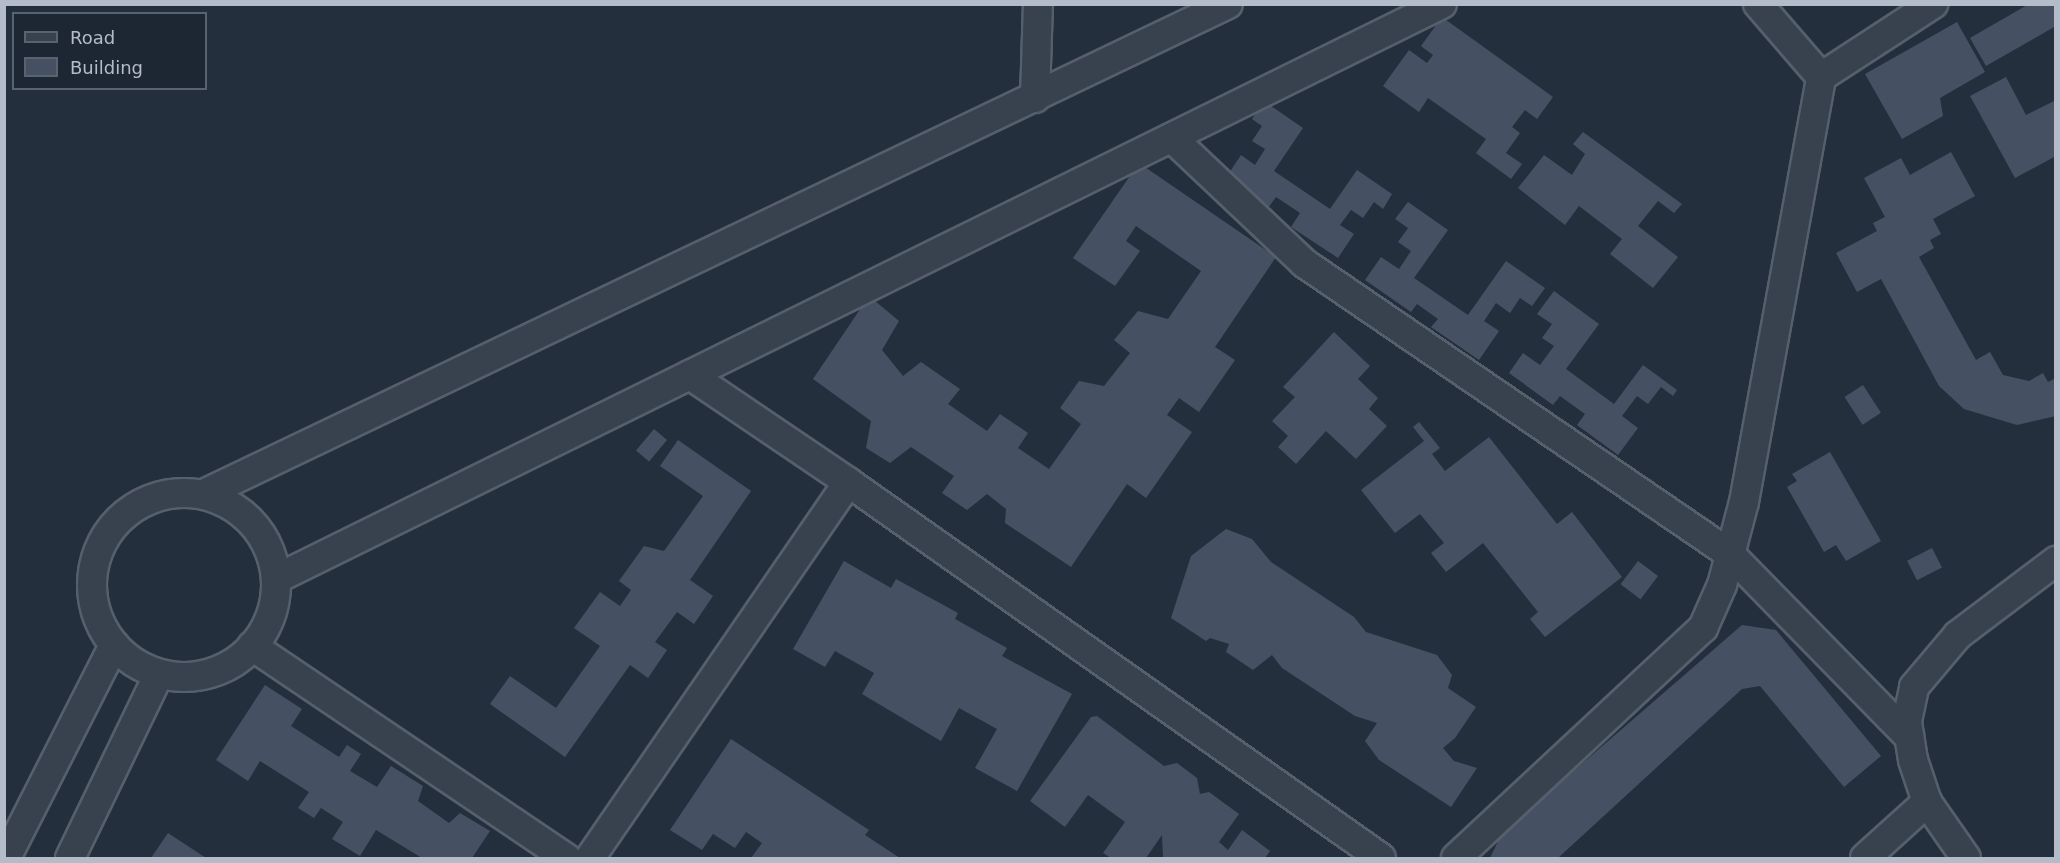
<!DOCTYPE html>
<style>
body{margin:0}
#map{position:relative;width:2060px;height:863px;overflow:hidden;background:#242f3e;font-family:"DejaVu Sans",sans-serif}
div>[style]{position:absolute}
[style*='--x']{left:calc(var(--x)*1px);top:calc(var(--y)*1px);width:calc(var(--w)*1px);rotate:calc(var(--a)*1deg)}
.building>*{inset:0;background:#455162;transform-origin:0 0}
.roads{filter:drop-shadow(2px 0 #565f6c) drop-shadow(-2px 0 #565f6c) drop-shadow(0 2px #565f6c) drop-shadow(0 -2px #565f6c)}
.minor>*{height:28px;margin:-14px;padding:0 14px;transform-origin:14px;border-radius:14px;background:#38414e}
.minor>.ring{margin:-14px;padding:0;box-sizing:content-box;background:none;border:28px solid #38414e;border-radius:50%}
span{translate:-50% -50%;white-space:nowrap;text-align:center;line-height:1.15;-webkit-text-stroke:5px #1d2633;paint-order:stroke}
.frame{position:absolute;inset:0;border:6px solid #b4bcc9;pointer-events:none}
.legend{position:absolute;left:12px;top:12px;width:195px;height:78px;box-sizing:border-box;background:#1d2633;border:2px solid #59626f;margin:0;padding:8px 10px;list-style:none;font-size:18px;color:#b4bcc9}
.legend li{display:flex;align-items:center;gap:12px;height:30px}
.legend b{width:30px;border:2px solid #59626f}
</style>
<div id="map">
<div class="building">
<div style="clip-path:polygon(2029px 4px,2056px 4px,2056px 26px,1986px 66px,1970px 38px)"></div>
<div style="clip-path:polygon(1442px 17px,1553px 97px,1537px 119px,1525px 110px,1512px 127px,1520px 133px,1506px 153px,1522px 164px,1511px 179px,1476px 153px,1486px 139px,1428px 98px,1419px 112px,1383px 86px,1409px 50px,1427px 63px,1433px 55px,1421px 46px)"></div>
<div style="clip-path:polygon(1957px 22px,1985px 72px,1940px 98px,1943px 116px,1902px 139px,1865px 74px)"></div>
<div style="clip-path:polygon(2006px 77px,2026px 115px,2056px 100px,2056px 156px,2015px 178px,1970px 96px)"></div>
<div style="clip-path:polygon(1264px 101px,1303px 128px,1274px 171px,1330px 209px,1357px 170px,1392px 194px,1383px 209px,1374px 202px,1363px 218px,1351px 210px,1340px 225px,1354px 234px,1338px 258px,1291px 227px,1300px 213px,1276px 197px,1268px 208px,1225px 179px,1241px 155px,1255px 165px,1265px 149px,1252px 141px,1262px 126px,1252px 119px)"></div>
<div style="clip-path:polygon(1583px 132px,1682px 204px,1674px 213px,1658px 201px,1638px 226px,1678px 257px,1653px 288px,1610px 254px,1622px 239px,1579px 206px,1565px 225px,1518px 188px,1544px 155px,1572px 175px,1585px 154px,1573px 144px)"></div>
<div style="clip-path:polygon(1951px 152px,1975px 196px,1933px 219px,1941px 234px,1930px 240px,1934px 248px,1919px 257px,1976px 360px,1990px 352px,2003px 375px,2029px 381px,2043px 373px,2048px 382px,2056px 378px,2056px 416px,2017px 425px,1964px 409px,1939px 386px,1881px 279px,1857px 292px,1836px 253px,1877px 231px,1873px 223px,1885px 217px,1864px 178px,1901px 158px,1910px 175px)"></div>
<div style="clip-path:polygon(1139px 163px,1276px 257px,1215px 347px,1235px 360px,1199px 412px,1179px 398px,1167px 415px,1192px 432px,1146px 498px,1127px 484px,1071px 567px,1005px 523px,1006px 509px,987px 494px,967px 510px,942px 493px,954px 476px,911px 447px,890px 463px,866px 448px,871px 421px,813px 379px,869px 296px,899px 321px,882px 350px,903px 376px,921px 362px,960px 389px,948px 404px,987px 431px,1000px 414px,1028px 433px,1018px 448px,1049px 469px,1081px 424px,1060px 408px,1079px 381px,1104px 386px,1130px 353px,1114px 340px,1138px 311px,1168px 319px,1201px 271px,1136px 226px,1126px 241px,1140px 251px,1115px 286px,1073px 258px)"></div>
<div style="clip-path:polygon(1408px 202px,1448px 230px,1414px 278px,1468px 315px,1506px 261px,1545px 288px,1532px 306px,1520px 298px,1510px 313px,1496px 303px,1484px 321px,1499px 331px,1479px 360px,1431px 327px,1438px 319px,1417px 304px,1411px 312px,1365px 280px,1381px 257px,1399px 269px,1411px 251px,1398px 242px,1408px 228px,1395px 219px)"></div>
<div style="clip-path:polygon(1554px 291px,1599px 324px,1566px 369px,1614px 404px,1643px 365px,1677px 390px,1673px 396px,1661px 387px,1648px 404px,1637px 396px,1622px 416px,1638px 428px,1618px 455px,1577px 425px,1585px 414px,1560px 396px,1553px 405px,1509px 373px,1523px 353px,1540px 365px,1554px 346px,1542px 338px,1552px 324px,1537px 314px)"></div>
<div style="clip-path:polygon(1334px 332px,1370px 366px,1358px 379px,1378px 398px,1369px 409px,1387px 426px,1356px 459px,1326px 431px,1296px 464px,1278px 447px,1288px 436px,1272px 421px,1295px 397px,1283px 387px)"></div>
<div style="left:1863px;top:385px;width:33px;height:22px;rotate:57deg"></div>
<div style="clip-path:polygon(1419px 422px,1440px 448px,1432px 454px,1445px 471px,1489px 437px,1557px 524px,1572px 512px,1622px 577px,1545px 637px,1530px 619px,1538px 612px,1483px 543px,1446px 572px,1431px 553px,1444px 543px,1420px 514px,1395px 533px,1361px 490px,1424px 441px,1413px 427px)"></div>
<div style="left:654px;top:429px;width:17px;height:28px;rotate:40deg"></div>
<div style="clip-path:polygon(678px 440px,751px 491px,690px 580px,713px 596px,694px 624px,677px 612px,655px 642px,667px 650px,648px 678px,630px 665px,565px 757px,490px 704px,510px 676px,556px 708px,600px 646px,574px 628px,600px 592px,620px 606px,631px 590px,619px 581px,644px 546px,664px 551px,703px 496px,660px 466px)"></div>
<div style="clip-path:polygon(1830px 452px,1881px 541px,1846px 561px,1836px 545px,1824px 552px,1787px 487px,1797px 481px,1792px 474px)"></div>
<div style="clip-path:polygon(1226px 529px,1252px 539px,1271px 562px,1354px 617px,1366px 632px,1437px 655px,1452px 675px,1448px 688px,1476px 707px,1455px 738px,1443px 748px,1454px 761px,1477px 768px,1451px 807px,1379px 760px,1365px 741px,1377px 723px,1355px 716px,1282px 668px,1272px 655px,1253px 670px,1226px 652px,1229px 644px,1210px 638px,1206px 641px,1171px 618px,1191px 556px)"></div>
<div style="left:1932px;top:548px;width:22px;height:28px;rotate:63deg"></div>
<div style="clip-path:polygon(844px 561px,891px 588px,896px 579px,958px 613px,955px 619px,1007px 648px,1002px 656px,1072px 694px,1017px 791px,975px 768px,997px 729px,959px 708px,941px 741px,862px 694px,874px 673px,835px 651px,825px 667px,793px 649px)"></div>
<div style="left:1638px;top:561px;width:25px;height:29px;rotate:37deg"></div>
<div style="clip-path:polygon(1742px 625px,1776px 630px,1881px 756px,1844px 787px,1760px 686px,1742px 689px,1558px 858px,1490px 858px,1502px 833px)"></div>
<div style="clip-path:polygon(265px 685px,302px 709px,291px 726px,339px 757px,347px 745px,361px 754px,350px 771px,377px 787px,391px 766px,423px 786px,418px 801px,449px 823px,460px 813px,490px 831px,472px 858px,422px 858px,376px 830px,360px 856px,332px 839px,343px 822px,321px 808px,314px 818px,298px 808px,309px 792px,260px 761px,248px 781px,216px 760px)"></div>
<div style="clip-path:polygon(1097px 716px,1164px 766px,1177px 763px,1197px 778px,1200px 794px,1209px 792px,1239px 814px,1219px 842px,1228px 850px,1242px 830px,1270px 851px,1265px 858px,1163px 858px,1162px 835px,1146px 858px,1111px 858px,1103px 853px,1125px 822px,1088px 795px,1065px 827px,1030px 801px,1091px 717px)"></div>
<div style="clip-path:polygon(731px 739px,869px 830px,865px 835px,900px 858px,751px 858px,762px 843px,746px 832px,735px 848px,713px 834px,702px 850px,670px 830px)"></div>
<div style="clip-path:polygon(168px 833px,206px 858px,151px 858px)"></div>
</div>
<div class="roads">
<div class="minor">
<div style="--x:1758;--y:4;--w:96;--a:49.2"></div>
<div style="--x:1035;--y:98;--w:94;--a:-88.2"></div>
<div style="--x:1172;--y:138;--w:182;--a:43.4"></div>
<div style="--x:1304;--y:263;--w:516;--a:34.34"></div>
<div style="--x:1730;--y:554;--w:256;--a:45.6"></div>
<div style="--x:690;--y:375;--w:191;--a:34.1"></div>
<div style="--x:848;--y:482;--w:652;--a:35.2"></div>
<div class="ring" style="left:92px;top:493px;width:156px;height:156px"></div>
<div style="--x:204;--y:494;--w:1135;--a:-25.57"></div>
<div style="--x:276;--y:579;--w:1300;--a:-26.25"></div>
<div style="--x:252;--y:646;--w:379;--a:34"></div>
<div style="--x:6;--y:858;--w:239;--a:-63.1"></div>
<div style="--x:70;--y:858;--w:204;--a:-64.2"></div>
<div style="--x:590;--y:858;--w:456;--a:-55.5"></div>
<div style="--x:1456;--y:858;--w:338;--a:-43"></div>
<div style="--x:1703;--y:628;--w:47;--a:-66.2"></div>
<div style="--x:1722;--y:585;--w:86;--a:-75.2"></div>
<div style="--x:1744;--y:502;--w:432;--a:-79.7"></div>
<div style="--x:1821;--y:77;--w:134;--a:-33.1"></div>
<div style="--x:1865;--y:858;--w:84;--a:-42.1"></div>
<div style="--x:1966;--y:858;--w:68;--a:-124.9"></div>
<div style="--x:1927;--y:802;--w:44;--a:-108.4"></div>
<div style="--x:1913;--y:760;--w:39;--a:-99"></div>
<div style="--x:1907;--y:721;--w:35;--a:-78"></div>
<div style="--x:1914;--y:687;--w:68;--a:-49.8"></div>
<div style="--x:1958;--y:635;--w:123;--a:-37.1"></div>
</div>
</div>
<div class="frame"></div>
<ul class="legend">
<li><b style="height:8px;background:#38414e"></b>Road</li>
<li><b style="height:16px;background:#455162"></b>Building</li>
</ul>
</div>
